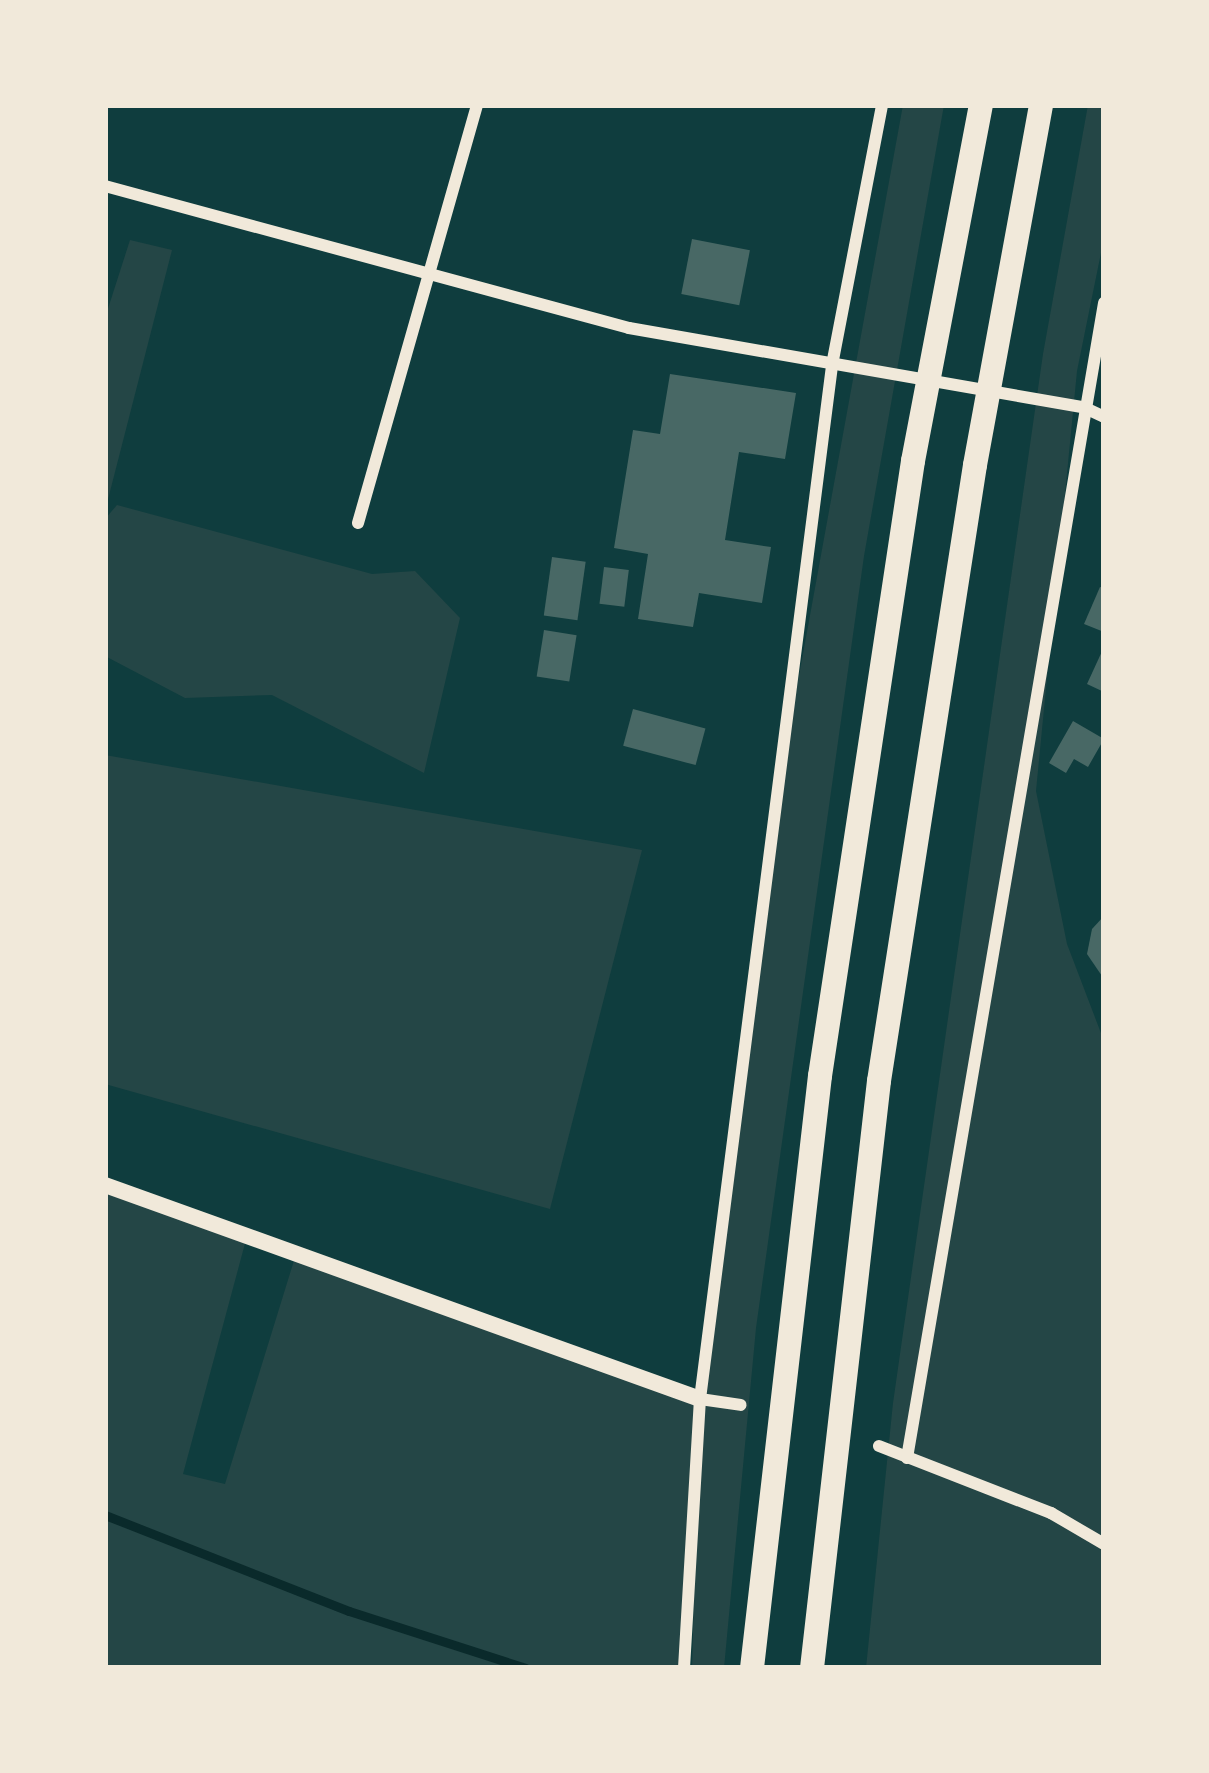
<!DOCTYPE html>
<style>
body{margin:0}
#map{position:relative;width:1209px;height:1773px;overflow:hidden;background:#0f3d3e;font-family:Roboto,sans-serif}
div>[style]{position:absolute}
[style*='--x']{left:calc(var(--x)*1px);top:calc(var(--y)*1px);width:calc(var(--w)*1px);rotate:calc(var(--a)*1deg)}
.green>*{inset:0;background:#244646}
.stream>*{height:9px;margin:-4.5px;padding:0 4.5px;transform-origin:4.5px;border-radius:4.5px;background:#0a2a2b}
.building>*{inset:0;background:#486865;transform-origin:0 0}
.minor>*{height:12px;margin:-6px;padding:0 6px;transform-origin:6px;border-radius:6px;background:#f1e9da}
.tertiary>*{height:16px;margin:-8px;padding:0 8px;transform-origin:8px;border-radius:8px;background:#f1e9da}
.motorway>*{height:24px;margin:-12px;padding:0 12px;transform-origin:12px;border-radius:12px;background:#f1e9da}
span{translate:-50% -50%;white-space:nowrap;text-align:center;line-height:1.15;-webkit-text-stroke:12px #f1e9da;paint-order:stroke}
.frame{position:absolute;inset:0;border:108px solid #f1e9da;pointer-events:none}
</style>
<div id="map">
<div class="green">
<div style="clip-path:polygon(903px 105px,944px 105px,864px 556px,756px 1328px,724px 1668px,692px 1668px,697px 1486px,684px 1668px,105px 1668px,105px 1186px,247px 1236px,183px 1474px,225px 1484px,296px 1254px,700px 1399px,778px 791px)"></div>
<div style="clip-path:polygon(1088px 105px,1104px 105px,1104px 238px,1077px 371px,1036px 791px,1067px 944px,1104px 1041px,1104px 1668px,866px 1668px,893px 1403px,1043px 354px)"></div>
<div style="clip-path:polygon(130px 240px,172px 250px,105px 511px,105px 318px)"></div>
<div style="clip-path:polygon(117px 505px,372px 574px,415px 571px,460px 618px,424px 773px,272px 695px,185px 698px,105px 656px,105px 519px)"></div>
<div style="clip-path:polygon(105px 755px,642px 850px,550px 1209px,105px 1084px)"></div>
</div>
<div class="stream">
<div style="--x:105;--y:1515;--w:262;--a:21.5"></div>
<div style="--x:349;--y:1611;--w:185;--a:17.9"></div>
</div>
<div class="building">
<div style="left:692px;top:239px;width:59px;height:56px;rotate:11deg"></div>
<div style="clip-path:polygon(670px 374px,796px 393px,785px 459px,739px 452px,725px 540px,771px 547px,762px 603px,699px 593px,693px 627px,638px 619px,648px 554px,614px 548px,633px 430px,660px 434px)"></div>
<div style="left:552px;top:557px;width:34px;height:59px;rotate:8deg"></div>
<div style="left:604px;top:567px;width:25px;height:37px;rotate:7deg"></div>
<div style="clip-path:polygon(1100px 587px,1104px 588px,1104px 632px,1084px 624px)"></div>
<div style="left:544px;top:630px;width:33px;height:47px;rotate:9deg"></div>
<div style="clip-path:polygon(1104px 647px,1104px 692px,1087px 684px)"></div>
<div style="left:633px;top:709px;width:75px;height:38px;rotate:15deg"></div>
<div style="clip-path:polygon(1073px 721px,1104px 739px,1088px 767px,1074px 759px,1066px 773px,1049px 763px)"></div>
<div style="clip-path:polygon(1104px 916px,1104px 979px,1087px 954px,1092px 929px)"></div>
</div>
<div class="minor">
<div style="--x:105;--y:186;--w:543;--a:15.16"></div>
<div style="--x:629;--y:328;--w:461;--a:9.9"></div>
<div style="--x:1083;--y:407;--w:23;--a:25"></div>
<div style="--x:358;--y:523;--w:435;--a:-74.1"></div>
<div style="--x:700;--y:1399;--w:41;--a:8.3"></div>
<div style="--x:879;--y:1446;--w:185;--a:21.3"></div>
<div style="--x:1051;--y:1513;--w:61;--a:30.3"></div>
<div style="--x:907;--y:1458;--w:1172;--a:-80.32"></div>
<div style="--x:684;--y:1668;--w:269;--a:-86.6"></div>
<div style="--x:700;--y:1399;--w:1042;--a:-82.72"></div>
<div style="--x:832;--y:365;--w:265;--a:-79.1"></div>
</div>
<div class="tertiary">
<div style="--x:105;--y:1185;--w:632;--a:19.78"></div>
</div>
<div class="motorway">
<div style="--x:752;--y:1668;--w:596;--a:-83.45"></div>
<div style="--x:820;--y:1076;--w:622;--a:-81.4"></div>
<div style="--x:913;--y:461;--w:362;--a:-79.2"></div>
<div style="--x:812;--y:1668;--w:591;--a:-83.49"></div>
<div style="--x:879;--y:1081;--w:623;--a:-81.14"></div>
<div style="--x:975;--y:465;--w:366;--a:-79.6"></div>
</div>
<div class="frame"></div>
</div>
